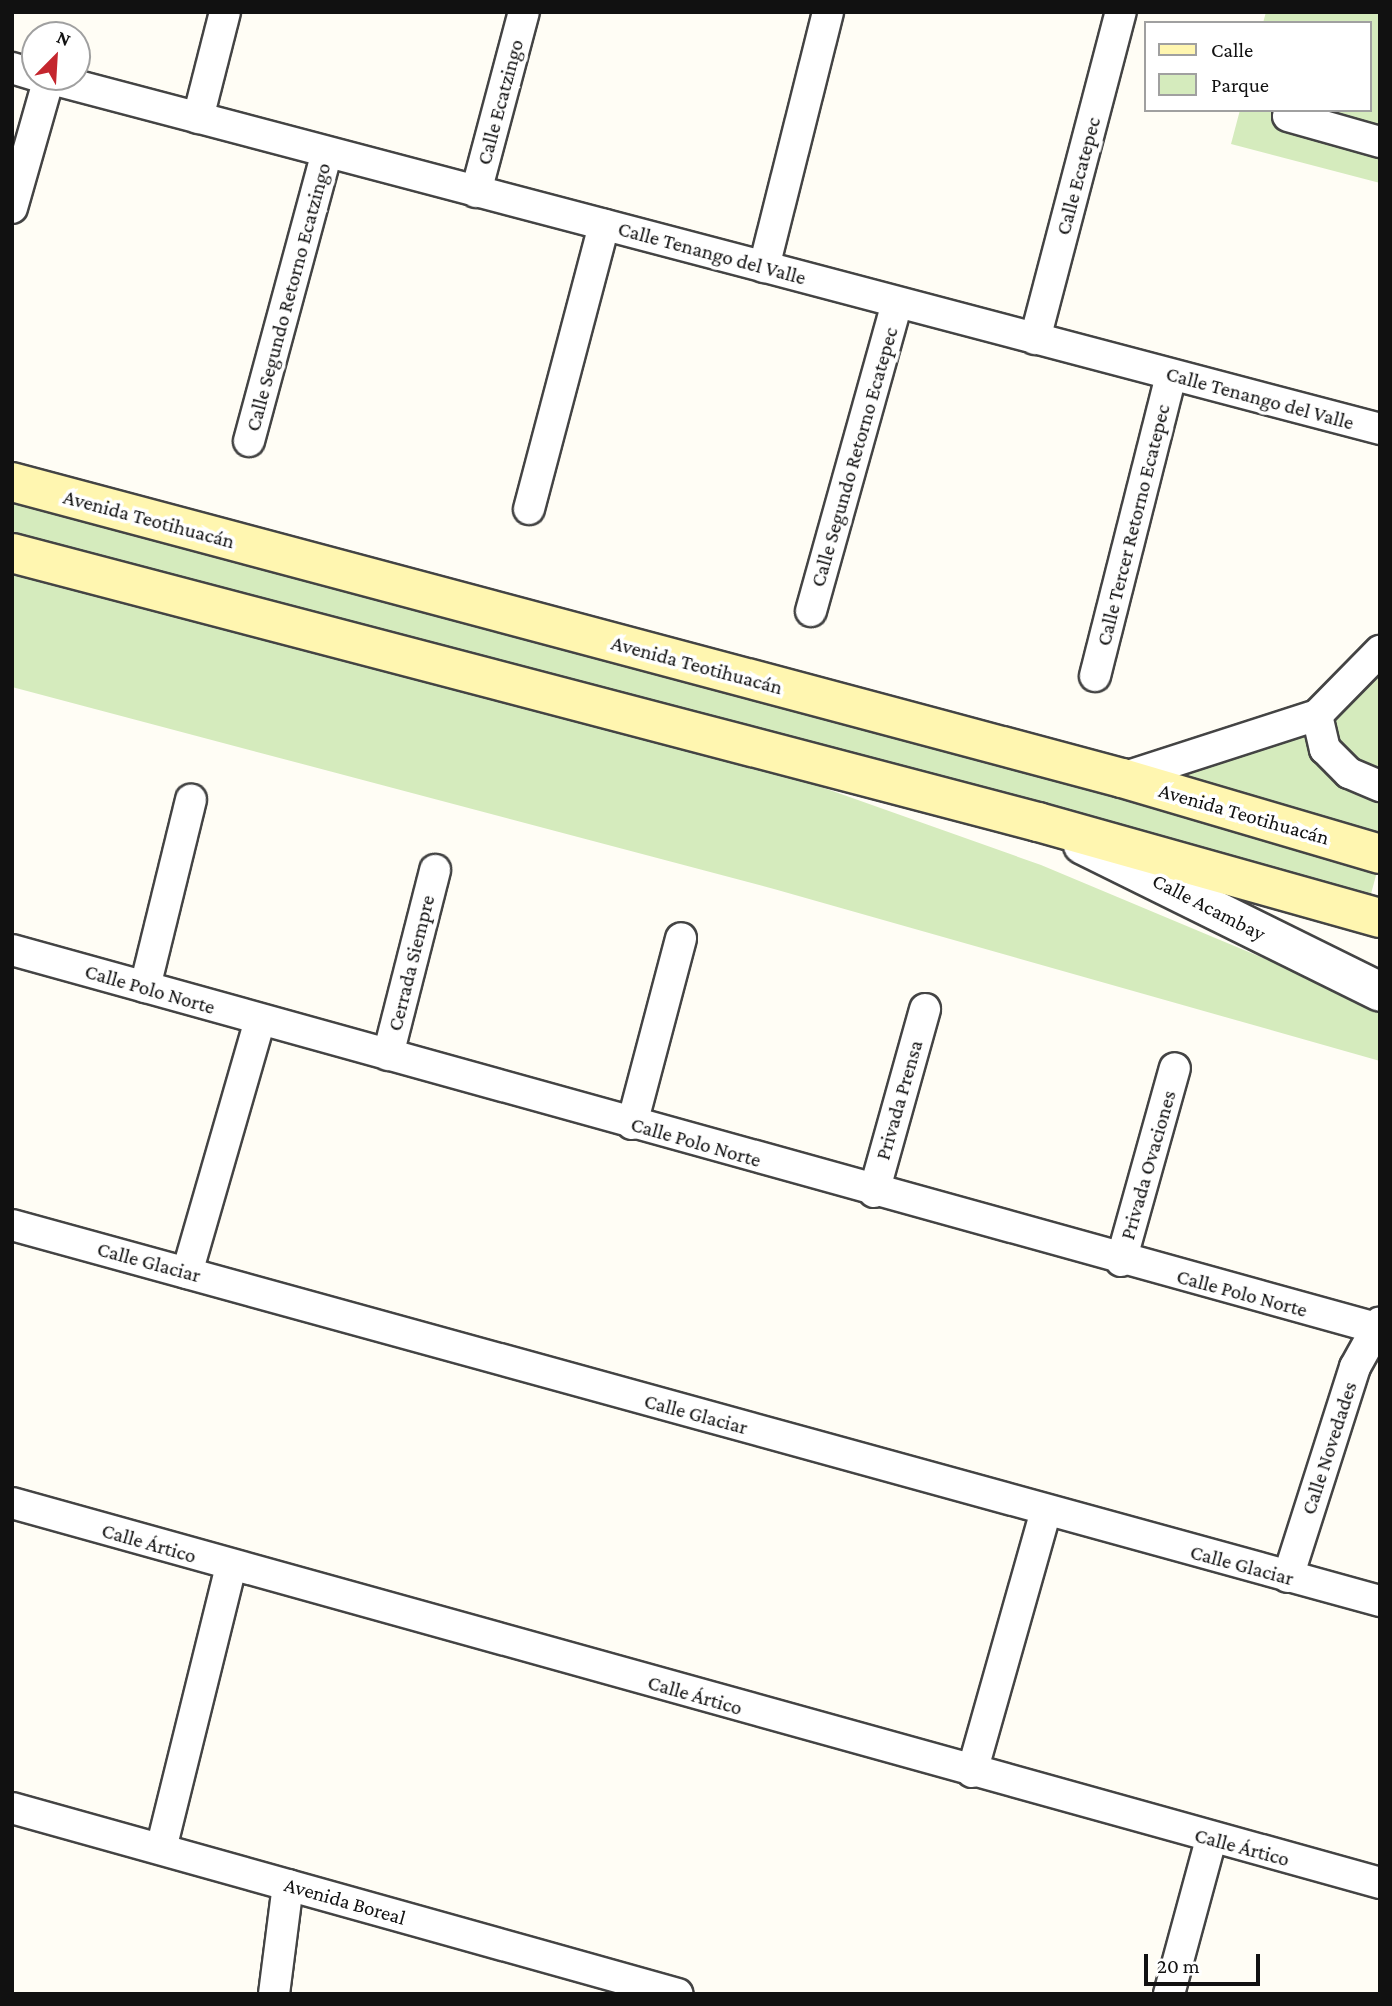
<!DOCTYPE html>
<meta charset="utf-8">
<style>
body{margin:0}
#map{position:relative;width:1392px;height:2006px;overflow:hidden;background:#fffdf5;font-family:"Crimson Pro",serif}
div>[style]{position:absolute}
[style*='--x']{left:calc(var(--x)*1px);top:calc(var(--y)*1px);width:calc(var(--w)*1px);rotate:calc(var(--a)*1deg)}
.green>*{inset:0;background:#d5ebbd;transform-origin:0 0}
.roads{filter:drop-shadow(2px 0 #444) drop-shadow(-2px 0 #444) drop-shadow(0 2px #444) drop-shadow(0 -2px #444)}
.minor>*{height:30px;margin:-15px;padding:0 15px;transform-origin:15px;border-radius:15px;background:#fff}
.tertiary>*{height:38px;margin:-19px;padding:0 19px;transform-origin:19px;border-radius:19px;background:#fff}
.secondary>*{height:38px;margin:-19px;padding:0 19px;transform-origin:19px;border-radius:19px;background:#fff6b0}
span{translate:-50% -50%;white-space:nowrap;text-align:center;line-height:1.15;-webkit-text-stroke:7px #fff;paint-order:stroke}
.street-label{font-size:21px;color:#111}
.frame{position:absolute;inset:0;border:14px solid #111;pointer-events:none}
.legend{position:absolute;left:1144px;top:21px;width:228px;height:91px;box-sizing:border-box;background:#fff;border:2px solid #a0a0a0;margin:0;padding:9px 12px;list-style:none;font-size:21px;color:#111}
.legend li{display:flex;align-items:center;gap:14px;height:35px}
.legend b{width:35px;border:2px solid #a0a0a0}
.north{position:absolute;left:21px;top:21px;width:70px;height:70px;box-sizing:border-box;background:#fff;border:2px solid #a0a0a0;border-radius:50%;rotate:24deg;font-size:19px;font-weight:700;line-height:28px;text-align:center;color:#111}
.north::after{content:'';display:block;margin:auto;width:24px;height:32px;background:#c4262e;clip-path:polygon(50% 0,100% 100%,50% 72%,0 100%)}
.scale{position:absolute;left:1144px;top:1954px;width:116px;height:32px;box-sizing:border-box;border:4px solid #111;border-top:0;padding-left:9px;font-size:21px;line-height:24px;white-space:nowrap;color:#111;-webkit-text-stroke:5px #fff;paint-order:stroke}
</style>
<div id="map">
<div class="green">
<div style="clip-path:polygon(1266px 12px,1380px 12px,1380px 183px,1231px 144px,1240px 110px,1369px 110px,1369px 23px,1263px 23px)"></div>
<div style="left:12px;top:491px;width:1417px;height:56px;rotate:15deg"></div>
<div style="clip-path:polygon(12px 565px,728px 754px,1041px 865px,1380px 1007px,1380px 1061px,774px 889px,12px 687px)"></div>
<div style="clip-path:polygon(1380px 668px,1380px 776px,1364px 770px,1340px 743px,1331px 715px)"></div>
<div style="clip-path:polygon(1313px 723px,1380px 791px,1380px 843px,1173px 786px,1176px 770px)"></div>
</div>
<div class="roads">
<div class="minor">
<div style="--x:12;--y:68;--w:24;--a:17"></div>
<div style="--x:44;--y:77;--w:1382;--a:14.76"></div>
<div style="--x:1288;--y:116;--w:96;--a:15.8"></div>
<div style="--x:198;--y:118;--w:109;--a:-75.7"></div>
<div style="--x:476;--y:192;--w:186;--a:-75.1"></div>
<div style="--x:12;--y:208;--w:135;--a:-74.1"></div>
<div style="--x:764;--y:267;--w:263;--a:-75.9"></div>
<div style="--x:1035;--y:339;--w:338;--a:-75.3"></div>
<div style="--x:249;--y:441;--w:299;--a:-74.9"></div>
<div style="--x:529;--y:509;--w:294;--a:-75.2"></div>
<div style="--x:811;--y:611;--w:320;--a:-74.4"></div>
<div style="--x:1095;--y:676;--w:310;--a:-75.8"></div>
<div style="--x:1317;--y:715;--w:35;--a:77"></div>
<div style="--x:1325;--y:749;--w:34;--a:45"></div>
<div style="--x:1349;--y:773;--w:34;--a:23"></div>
<div style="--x:1122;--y:778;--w:205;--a:-17.9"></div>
<div style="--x:1317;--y:715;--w:90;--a:-45.5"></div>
<div style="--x:12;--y:950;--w:1420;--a:15.49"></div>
<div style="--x:145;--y:987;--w:193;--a:-76.2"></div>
<div style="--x:388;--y:1055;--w:191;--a:-75.7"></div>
<div style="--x:632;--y:1124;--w:192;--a:-75.2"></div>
<div style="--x:874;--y:1192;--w:190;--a:-74.4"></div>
<div style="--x:12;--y:1225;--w:1419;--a:15.37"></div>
<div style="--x:1121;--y:1261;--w:200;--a:-74.4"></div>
<div style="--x:187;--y:1273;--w:263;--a:-73.9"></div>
<div style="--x:12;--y:1503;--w:1420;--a:15.52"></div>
<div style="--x:1288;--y:1577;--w:220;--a:-72.3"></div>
<div style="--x:1355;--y:1367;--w:51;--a:-60.9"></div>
<div style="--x:972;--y:1772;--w:271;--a:-74.2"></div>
<div style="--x:12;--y:1808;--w:691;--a:15.6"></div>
<div style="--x:161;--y:1849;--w:292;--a:-76.1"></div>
<div style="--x:274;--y:1994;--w:110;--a:-82.7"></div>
<div style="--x:1169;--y:1994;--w:161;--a:-74.8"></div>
</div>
<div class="tertiary">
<div style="--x:1083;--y:845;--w:331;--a:26.3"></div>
</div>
<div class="secondary">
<div style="--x:12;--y:482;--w:1149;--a:14.93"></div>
<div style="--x:1122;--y:778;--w:269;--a:16.4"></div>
<div style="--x:12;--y:553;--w:1061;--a:14.69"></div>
<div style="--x:1038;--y:822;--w:355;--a:15.7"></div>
</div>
</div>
<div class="street-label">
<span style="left:500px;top:102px;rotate:-75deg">Calle Ecatzingo</span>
<span style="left:1078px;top:176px;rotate:-75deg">Calle Ecatepec</span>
<span style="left:712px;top:253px;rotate:15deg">Calle Tenango del Valle</span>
<span style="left:288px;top:297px;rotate:-75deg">Calle Segundo Retorno Ecatzingo</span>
<span style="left:1260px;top:398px;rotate:15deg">Calle Tenango del Valle</span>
<span style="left:854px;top:457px;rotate:-74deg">Calle Segundo Retorno Ecatepec</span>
<span style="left:149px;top:519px;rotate:15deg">Avenida Teotihuacán</span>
<span style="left:1133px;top:525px;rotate:-76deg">Calle Tercer Retorno Ecatepec</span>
<span style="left:697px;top:665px;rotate:15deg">Avenida Teotihuacán</span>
<span style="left:1244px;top:814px;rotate:16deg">Avenida Teotihuacán</span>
<span style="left:1209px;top:907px;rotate:27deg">Calle Acambay</span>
<span style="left:411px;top:963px;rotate:-76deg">Cerrada Siempre</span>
<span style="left:150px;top:989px;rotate:16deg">Calle Polo Norte</span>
<span style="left:899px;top:1100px;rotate:-74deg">Privada Prensa</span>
<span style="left:696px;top:1142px;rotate:16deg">Calle Polo Norte</span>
<span style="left:1148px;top:1165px;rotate:-74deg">Privada Ovaciones</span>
<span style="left:149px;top:1262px;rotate:15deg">Calle Glaciar</span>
<span style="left:1242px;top:1293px;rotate:15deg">Calle Polo Norte</span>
<span style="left:696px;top:1414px;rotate:15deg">Calle Glaciar</span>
<span style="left:1329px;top:1448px;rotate:-72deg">Calle Novedades</span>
<span style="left:149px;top:1543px;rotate:16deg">Calle Ártico</span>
<span style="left:1242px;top:1565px;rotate:15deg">Calle Glaciar</span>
<span style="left:695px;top:1695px;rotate:16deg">Calle Ártico</span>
<span style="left:1242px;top:1847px;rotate:15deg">Calle Ártico</span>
<span style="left:345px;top:1901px;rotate:16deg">Avenida Boreal</span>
</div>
<div class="frame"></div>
<ul class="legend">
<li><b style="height:9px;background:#fff6b0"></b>Calle</li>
<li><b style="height:19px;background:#d5ebbd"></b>Parque</li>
</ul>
<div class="north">N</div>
<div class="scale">20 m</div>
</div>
